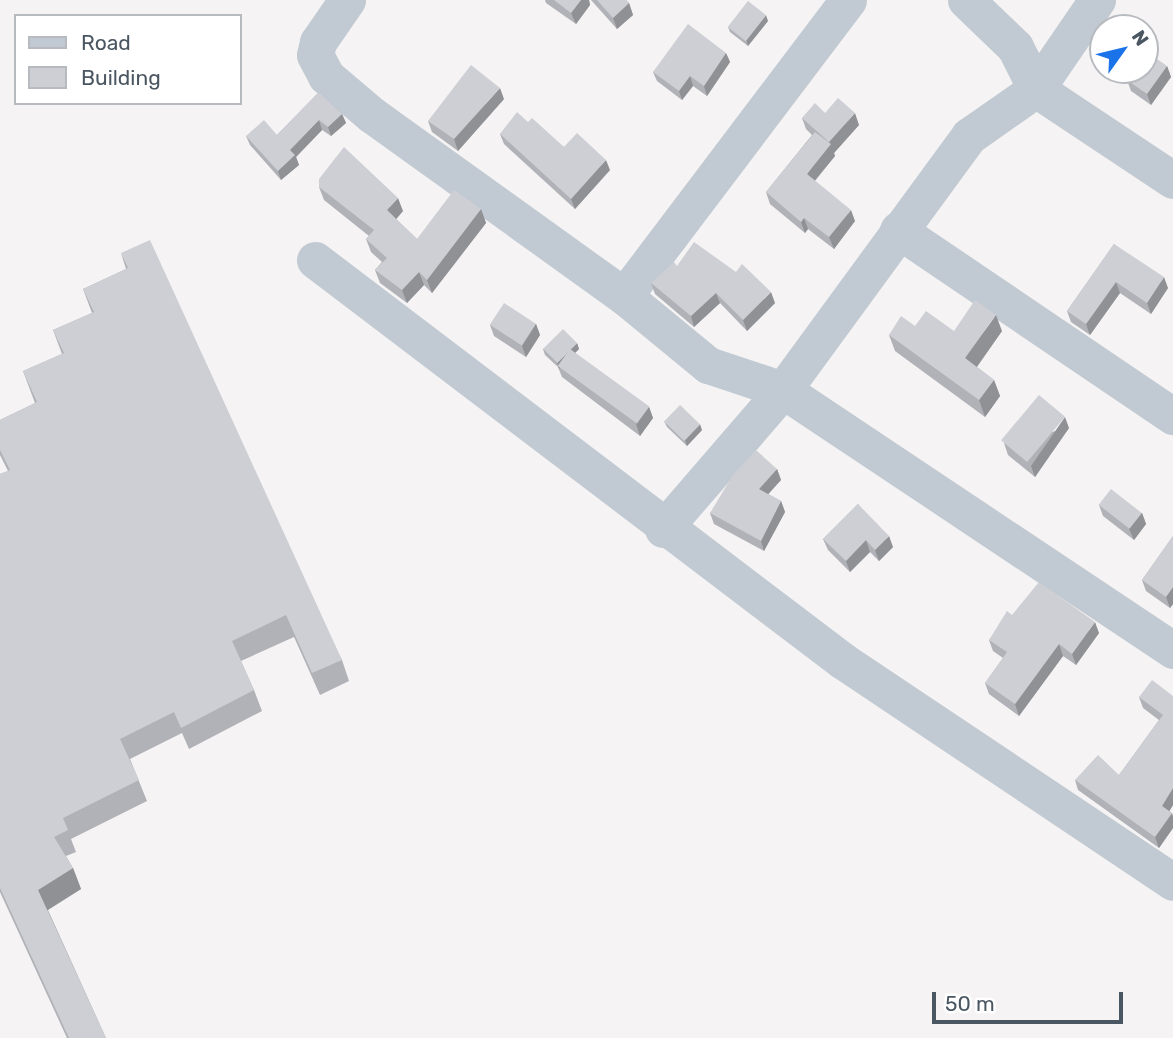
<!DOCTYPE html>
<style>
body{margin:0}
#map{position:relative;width:1173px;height:1038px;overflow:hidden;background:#f5f3f3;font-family:Rubik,sans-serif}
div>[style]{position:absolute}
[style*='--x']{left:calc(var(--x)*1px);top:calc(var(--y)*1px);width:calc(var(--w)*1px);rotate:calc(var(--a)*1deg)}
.minor>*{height:37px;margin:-18.5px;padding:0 18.5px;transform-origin:18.5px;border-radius:18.5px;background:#c1cad2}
.wall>*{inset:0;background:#b0b2b7}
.shaded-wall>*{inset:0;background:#909195}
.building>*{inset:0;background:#cdcfd5;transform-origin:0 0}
span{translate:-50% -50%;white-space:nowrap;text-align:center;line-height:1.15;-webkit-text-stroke:5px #fff;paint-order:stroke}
.legend{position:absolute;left:14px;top:14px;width:228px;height:91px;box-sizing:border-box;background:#fff;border:2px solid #b7bbc0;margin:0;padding:9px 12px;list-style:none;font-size:21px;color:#4a5661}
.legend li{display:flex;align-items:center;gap:14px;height:35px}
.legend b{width:35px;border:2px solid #b7bbc0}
.north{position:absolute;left:1089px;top:14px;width:70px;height:70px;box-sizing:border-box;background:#fff;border:2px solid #b7bbc0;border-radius:50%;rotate:56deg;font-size:19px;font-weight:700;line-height:28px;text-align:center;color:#4a5661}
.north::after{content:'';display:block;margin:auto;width:24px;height:32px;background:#1a73e8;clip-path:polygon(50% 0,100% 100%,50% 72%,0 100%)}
.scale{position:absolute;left:932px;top:992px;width:191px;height:32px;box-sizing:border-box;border:4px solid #4a5661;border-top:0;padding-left:9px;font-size:21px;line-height:24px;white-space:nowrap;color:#4a5661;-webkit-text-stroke:5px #fff;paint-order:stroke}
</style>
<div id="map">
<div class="minor">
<div style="--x:347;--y:0;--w:51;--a:124.6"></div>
<div style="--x:318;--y:42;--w:13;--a:103"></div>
<div style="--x:315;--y:55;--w:24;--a:62"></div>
<div style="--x:326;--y:76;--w:60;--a:40.3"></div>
<div style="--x:372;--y:115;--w:310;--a:35.7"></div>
<div style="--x:848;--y:0;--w:371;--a:127.1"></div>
<div style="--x:624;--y:296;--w:109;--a:39.4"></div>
<div style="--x:708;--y:365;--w:79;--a:18.4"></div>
<div style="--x:783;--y:390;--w:469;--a:33.7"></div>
<div style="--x:966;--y:0;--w:68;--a:43.8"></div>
<div style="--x:1015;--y:47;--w:47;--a:63.4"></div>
<div style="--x:1036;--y:89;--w:108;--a:-55.6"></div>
<div style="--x:898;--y:230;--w:332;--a:34.1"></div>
<div style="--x:315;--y:260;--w:663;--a:37.22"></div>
<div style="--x:843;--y:661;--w:397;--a:33.8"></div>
<div style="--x:663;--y:529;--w:184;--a:-49.2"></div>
<div style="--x:783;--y:390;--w:315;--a:-53.8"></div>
<div style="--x:969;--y:136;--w:82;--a:-35"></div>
<div style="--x:1036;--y:89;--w:164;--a:33.6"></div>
</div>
<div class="wall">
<div style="clip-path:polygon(545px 0,589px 0,590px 5px,576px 24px,546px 3px)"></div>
<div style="clip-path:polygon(591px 0,626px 0,629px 3px,633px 15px,617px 29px)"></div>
<div style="clip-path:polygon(768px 21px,748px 46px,730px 32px,728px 27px)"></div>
<div style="clip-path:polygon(726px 53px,730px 62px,707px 96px,693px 86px,682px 100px,657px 81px,653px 72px)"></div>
<div style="clip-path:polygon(1167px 66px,1171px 77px,1151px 105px,1131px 91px,1127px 80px)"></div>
<div style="clip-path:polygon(319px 92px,342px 114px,346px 123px,331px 136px,322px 130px,296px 157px,299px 165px,281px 180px,250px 145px,246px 136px,277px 135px)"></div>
<div style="clip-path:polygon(504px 99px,458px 151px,432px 132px,428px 121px)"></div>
<div style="clip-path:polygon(825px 113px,859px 125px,834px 153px,835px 156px,815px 181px,855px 221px,834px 249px,808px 229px,805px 233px,770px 204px,766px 192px,812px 135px,806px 129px,802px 118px)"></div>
<div style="clip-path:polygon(528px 122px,564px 147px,610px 170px,575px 209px,504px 144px,500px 134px)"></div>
<div style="clip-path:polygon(319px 187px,403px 211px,396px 219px,417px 239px,481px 209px,486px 223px,432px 293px,424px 285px,407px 303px,380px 283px,375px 270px,382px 262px,371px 252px,366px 239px,369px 236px,324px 200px)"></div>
<div style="clip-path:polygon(1114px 244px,1168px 288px,1151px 314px,1120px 293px,1090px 335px,1071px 322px,1067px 311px)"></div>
<div style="clip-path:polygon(121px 253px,342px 660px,349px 681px,320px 695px,294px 637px,241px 661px,254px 690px,262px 711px,189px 749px,182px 733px,130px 759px,147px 801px,71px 839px,76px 852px,66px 856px,73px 868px,81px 889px,48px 910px,106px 1038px,67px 1038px,0 892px,0 474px,8px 471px,0 455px,0 420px,35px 403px,23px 371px,62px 354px,53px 330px,92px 313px,83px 289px,126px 269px)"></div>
<div style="clip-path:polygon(677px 266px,775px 303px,747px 331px,720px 303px,694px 327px,655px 294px,651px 283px)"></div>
<div style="clip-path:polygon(536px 324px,540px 335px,526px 357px,494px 336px,490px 325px)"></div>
<div style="clip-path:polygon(915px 326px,954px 331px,1002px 331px,977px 367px,994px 380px,1000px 396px,985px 417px,895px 351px,889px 335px)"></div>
<div style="clip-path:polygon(577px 343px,579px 349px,575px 353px,649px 407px,653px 418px,640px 436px,562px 377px,558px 367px,545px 355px,543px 349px)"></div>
<div style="clip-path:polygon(664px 421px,702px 430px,687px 446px,667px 427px)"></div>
<div style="clip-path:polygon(1069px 428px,1035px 477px,1008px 455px,1004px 443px)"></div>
<div style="clip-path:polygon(777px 469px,781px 480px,768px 494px,781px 501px,785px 512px,764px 551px,714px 524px,710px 513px)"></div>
<div style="clip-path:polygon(858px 504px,893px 547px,879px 561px,870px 552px,850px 572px,828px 550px,823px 539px)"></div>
<div style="clip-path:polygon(1099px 505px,1142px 513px,1146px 524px,1134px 540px,1103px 516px)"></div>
<div style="clip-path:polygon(1173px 536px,1173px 604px,1170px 608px,1146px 591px,1142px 580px)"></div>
<div style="clip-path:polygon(1012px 615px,1099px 633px,1076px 665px,1063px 656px,1019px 716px,989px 694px,985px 683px,1003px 658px,993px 651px,989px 640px)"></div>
<div style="clip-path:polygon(1173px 696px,1173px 805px,1169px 811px,1172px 813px,1173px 817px,1173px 828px,1159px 848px,1078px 790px,1075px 780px,1119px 775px,1159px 720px,1143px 708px,1139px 697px)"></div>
</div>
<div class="shaded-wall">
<div style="clip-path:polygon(581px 0,589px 0,590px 5px,576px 24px,571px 13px)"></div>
<div style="clip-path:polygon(629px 3px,633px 15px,617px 29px,613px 18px)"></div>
<div style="clip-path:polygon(766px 15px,768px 21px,748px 46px,746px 40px)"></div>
<div style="clip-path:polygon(726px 53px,730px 62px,707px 96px,704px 86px)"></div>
<div style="clip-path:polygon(1167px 66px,1171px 77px,1151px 105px,1147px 94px)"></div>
<div style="clip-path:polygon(690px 76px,693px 86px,682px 100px,679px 91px)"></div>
<div style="clip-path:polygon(500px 88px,504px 99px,458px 151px,454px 139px)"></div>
<div style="clip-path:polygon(855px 113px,859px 125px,834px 153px,835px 156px,811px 185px,807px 174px,829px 142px)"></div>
<div style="clip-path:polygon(342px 114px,346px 123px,331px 136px,328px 127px)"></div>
<div style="clip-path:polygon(319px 120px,322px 130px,296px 157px,299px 165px,281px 180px,278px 171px,290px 150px)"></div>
<div style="clip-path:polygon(606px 160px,610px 170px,575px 209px,571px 199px)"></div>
<div style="clip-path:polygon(398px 198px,403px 211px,392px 224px,387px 210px)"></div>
<div style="clip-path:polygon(481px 209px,486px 223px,432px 293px,427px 280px)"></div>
<div style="clip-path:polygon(851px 210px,855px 221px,834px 249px,829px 237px)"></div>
<div style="clip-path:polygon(804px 218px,808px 229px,805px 233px,801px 222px)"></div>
<div style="clip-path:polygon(419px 272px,424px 285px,407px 303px,402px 290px)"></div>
<div style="clip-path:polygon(1164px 277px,1168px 288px,1151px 314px,1147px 303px)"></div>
<div style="clip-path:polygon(1116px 282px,1120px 293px,1090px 335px,1086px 324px)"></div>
<div style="clip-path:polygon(771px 292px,775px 303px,747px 331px,743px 320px)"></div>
<div style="clip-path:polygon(716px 293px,720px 303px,694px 327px,691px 316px)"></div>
<div style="clip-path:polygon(996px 315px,1002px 331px,971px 375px,965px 358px)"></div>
<div style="clip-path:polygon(536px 324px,540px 335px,526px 357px,522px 346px)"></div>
<div style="clip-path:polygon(577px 343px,579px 349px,559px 369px,557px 363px)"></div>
<div style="clip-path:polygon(994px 380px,1000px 396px,985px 417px,979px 400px)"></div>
<div style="clip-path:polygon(649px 407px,653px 418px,640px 436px,636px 424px)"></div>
<div style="clip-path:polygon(1065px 417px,1069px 428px,1035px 477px,1031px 466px)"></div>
<div style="clip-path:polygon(700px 424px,702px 430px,687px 446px,685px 440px)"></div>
<div style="clip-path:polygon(777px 469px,781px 480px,763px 500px,759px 489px)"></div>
<div style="clip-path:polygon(781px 501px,785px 512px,764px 551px,761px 541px)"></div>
<div style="clip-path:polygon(1142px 513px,1146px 524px,1134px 540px,1129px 529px)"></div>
<div style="clip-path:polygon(889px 536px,893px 547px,879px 561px,875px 550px)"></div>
<div style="clip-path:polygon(866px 540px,870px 552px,850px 572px,846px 561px)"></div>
<div style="clip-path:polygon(1173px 587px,1173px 604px,1170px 608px,1166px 597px)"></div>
<div style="clip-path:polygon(1095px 622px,1099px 633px,1076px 665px,1072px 654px)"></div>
<div style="clip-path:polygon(1059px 644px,1063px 656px,1019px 716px,1015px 704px)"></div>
<div style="clip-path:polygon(1173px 788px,1173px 805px,1166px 817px,1162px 806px)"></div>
<div style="clip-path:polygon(1172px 813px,1173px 817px,1173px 828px,1159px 848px,1155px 837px)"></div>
<div style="clip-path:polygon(73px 868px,81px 889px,46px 911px,38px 890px)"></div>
</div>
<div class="building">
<div style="clip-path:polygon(554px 0,581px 0,571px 13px)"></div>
<div style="clip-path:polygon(597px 0,626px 0,629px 3px,613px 18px)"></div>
<div style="left:748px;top:1px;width:23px;height:33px;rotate:38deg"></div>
<div style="clip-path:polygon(688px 24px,726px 53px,704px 86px,690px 76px,679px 91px,653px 72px)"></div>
<div style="clip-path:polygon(1147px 52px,1167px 66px,1147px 94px,1127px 80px,1134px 70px,1145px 70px,1145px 55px)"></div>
<div style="clip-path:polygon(471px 65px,500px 88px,454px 139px,428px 121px)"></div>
<div style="clip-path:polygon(319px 92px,342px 114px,328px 127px,319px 120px,290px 150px,295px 155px,278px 171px,246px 136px,264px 120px,277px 135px)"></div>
<div style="clip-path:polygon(838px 98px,855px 113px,829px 142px,802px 118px,815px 103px,825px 113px)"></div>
<div style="clip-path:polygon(517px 112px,528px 122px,532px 118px,564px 147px,577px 133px,606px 160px,571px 199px,500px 134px)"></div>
<div style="clip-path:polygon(815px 132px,831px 144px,807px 174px,851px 210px,829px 237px,804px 218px,801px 222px,766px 192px)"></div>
<div style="clip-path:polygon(344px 147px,398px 198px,387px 210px,417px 239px,454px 190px,481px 209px,427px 280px,419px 272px,402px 290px,375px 270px,387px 258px,366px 239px,374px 230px,319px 187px,319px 179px)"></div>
<div style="clip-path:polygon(150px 240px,342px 660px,312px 673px,286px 615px,232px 641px,254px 690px,181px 728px,174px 712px,120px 739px,139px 780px,63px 818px,68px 830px,54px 837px,73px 868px,38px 890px,106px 1038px,69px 1038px,0 888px,0 474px,10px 470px,0 450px,0 420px,37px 402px,23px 371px,64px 353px,53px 330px,94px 312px,83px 289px,128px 268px,121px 253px)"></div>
<div style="clip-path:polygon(694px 242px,736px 272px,742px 264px,771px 292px,743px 320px,716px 293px,691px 316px,651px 283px,674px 262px,677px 266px)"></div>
<div style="clip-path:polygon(1114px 244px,1164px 277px,1147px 303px,1116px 282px,1086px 324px,1067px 311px)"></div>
<div style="clip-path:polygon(975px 300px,996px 315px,965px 358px,994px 380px,979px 400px,889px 335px,901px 316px,915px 326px,926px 311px,954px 331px)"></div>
<div style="left:504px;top:303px;width:38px;height:26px;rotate:33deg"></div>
<div style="left:563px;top:329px;width:20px;height:28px;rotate:45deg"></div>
<div style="left:570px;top:349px;width:98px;height:21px;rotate:36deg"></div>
<div style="left:1039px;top:395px;width:34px;height:59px;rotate:40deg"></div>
<div style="left:680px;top:405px;width:28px;height:23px;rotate:44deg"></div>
<div style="clip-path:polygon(756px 450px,777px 469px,759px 489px,781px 501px,761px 541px,710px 513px,733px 475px)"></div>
<div style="left:1111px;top:489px;width:39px;height:20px;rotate:38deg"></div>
<div style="clip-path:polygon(858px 504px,889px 536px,875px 550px,866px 540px,846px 561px,823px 539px)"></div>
<div style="clip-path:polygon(1173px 536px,1173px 587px,1166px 597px,1142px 580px)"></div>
<div style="clip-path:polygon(1039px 582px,1095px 622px,1072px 654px,1059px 644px,1015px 704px,985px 683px,1007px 652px,989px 640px,1007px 611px,1012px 615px)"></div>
<div style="clip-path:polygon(1152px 680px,1173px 696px,1173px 788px,1162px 806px,1172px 813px,1155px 837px,1075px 780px,1098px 755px,1119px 775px,1163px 715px,1139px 697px)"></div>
</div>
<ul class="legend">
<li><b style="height:9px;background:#c1cad2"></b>Road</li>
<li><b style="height:19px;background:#cdcfd5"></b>Building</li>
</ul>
<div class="north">N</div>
<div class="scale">50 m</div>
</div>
